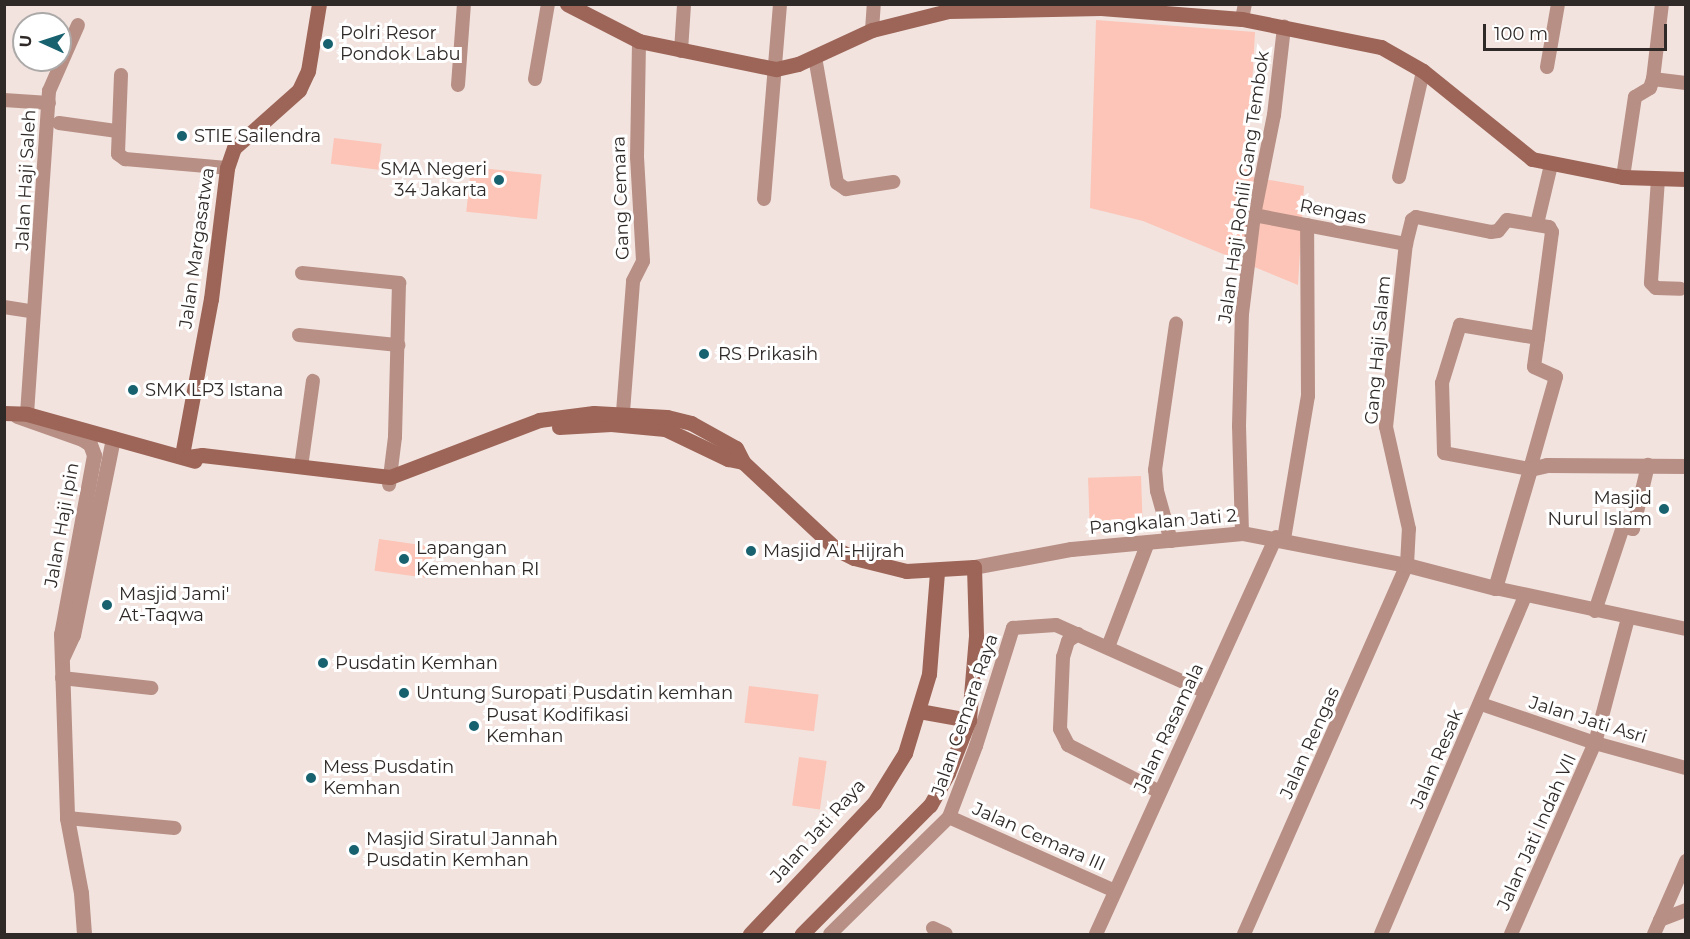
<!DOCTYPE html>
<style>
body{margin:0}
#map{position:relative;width:1690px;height:939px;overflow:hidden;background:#f2e3df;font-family:Montserrat,sans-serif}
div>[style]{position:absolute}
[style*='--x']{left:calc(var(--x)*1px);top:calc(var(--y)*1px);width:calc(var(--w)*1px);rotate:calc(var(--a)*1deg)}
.green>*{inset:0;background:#fcc5b7;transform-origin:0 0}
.minor>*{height:14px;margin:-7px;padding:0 7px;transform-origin:7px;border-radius:7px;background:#b78f85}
.tertiary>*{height:15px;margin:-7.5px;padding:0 7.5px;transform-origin:7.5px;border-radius:7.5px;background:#b78f85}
.secondary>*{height:15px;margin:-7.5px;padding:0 7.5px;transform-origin:7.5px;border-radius:7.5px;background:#9d6557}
.dots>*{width:16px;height:16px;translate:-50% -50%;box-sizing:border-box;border:3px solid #fff;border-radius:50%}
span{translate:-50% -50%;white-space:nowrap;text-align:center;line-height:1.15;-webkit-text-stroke:6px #fff;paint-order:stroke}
.poi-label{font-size:18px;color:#2f2a28}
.left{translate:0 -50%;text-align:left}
.right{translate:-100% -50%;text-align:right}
.street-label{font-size:18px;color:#2f2a28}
.frame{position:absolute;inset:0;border:6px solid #2f2a28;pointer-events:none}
.north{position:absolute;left:12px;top:12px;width:60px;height:60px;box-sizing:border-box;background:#fff;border:2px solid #acaaa9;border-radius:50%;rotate:273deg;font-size:16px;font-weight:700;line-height:24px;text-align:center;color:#2f2a28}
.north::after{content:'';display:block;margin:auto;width:21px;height:27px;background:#18616f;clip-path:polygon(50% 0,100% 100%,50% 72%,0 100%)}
.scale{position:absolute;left:1483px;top:24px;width:184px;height:27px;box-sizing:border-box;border:3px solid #2f2a28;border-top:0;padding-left:8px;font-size:18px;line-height:21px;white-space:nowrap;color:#2f2a28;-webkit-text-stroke:4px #fff;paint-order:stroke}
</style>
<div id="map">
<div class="green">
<div style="clip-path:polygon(1096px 20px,1255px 32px,1247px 176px,1304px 186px,1298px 285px,1143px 221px,1090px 208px)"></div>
<div style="left:334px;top:138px;width:48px;height:26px;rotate:7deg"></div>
<div style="left:471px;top:167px;width:71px;height:45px;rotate:6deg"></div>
<div style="left:1141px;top:476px;width:55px;height:53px;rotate:88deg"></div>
<div style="left:379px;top:539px;width:55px;height:32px;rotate:8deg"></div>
<div style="left:749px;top:686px;width:70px;height:37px;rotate:7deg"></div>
<div style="left:799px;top:757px;width:28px;height:49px;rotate:8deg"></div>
</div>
<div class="minor">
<div style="--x:1242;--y:19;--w:15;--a:-79"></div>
<div style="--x:872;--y:30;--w:26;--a:-86"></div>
<div style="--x:681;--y:51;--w:47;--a:-86.3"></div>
<div style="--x:815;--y:57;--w:128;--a:80.1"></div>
<div style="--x:837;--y:183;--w:11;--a:34"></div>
<div style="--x:846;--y:189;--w:48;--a:-8.5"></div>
<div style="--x:1547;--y:67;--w:64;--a:-80.1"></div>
<div style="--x:121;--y:75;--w:79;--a:92.2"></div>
<div style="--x:118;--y:154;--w:9;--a:36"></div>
<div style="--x:125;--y:159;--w:102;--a:5"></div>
<div style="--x:535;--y:79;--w:76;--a:-80.2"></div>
<div style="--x:1653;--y:79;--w:33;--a:7"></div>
<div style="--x:458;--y:85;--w:81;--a:-85.8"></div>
<div style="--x:4;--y:100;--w:45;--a:3.8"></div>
<div style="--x:59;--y:123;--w:59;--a:7.9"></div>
<div style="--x:1399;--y:177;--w:109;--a:-77.2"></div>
<div style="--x:1623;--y:177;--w:81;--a:-81.5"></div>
<div style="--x:1635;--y:97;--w:17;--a:-31"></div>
<div style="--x:1650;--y:88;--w:9;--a:-72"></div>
<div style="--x:1653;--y:79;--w:76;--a:-83.2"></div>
<div style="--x:1658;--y:179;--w:104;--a:93.9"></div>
<div style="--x:1651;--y:283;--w:7;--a:45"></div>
<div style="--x:1656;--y:288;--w:24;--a:2"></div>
<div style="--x:764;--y:199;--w:196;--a:-85.3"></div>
<div style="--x:1254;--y:215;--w:155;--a:10.8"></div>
<div style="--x:1537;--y:224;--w:61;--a:-76.7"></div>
<div style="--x:302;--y:273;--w:98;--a:5.9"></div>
<div style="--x:399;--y:283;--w:154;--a:91.5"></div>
<div style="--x:395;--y:437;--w:48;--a:97.1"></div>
<div style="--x:4;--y:307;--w:30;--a:9"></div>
<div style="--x:299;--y:335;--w:100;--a:5.8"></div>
<div style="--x:27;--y:414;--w:324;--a:-86.1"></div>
<div style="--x:49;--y:91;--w:72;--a:-66.3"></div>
<div style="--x:622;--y:425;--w:144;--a:-85.6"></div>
<div style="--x:633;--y:281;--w:22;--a:-63"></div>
<div style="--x:643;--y:261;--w:104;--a:-93.3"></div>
<div style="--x:637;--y:157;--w:116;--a:-89"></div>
<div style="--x:301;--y:467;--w:87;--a:-82.1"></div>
<div style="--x:1242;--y:533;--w:107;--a:-91.6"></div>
<div style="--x:1239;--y:426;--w:112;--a:-88.5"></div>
<div style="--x:1242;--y:314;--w:100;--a:-83.1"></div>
<div style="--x:1254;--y:215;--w:102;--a:-78.7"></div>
<div style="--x:1274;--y:115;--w:89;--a:-83.5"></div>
<div style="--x:1284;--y:539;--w:145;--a:-80.5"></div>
<div style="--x:1308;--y:396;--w:171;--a:-90.3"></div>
<div style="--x:1171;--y:541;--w:52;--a:-105.6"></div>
<div style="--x:1157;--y:491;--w:21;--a:-95"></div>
<div style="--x:1155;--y:470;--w:148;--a:-81.8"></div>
<div style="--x:1495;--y:588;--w:195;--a:12.1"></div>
<div style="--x:1595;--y:611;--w:89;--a:-71.6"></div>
<div style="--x:1623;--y:527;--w:10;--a:11"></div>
<div style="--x:1633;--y:529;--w:66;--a:-76.8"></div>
<div style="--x:1078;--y:634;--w:12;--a:145"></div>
<div style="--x:1068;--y:641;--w:17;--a:107"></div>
<div style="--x:1063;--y:657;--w:72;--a:92.4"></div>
<div style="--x:1060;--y:729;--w:18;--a:63"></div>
<div style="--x:1068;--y:745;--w:103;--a:27.1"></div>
<div style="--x:1108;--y:647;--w:109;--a:-69.1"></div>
<div style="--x:62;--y:678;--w:90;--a:6.4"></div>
<div style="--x:1481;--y:704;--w:120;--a:18.9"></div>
<div style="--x:1595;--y:743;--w:94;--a:15.4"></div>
<div style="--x:949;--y:817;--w:182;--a:24"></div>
<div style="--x:67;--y:818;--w:108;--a:5.3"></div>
<div style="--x:1660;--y:920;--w:28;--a:-21"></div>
<div style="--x:933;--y:928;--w:14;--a:25"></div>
<div style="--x:830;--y:934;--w:167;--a:-44.5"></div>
<div style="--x:949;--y:817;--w:76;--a:-69.2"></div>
<div style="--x:976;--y:746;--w:124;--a:-72.6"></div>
<div style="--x:1013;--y:628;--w:43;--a:-4"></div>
<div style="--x:1056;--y:625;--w:164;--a:24.1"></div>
<div style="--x:1096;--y:934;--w:436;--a:-65.6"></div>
<div style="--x:1244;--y:934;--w:403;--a:-66.2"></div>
<div style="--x:1407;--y:565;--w:36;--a:-87"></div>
<div style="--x:1409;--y:529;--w:105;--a:-102.7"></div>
<div style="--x:1386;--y:427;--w:184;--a:-83.8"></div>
<div style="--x:1406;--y:244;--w:25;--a:-76"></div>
<div style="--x:1412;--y:220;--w:5;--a:-37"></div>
<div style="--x:1416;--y:217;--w:76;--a:11.3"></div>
<div style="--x:1491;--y:232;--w:7;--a:-8"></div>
<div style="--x:1498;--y:231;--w:14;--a:-51"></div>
<div style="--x:1507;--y:220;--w:43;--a:9.5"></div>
<div style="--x:1549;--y:227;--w:6;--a:59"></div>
<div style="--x:1552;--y:232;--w:107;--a:97.5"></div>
<div style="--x:1538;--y:338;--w:29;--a:98"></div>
<div style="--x:1534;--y:367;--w:24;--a:24"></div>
<div style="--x:1556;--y:377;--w:96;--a:105.8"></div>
<div style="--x:1530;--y:469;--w:87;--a:-169.5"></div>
<div style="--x:1444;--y:453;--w:70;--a:-91.6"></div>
<div style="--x:1442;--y:383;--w:61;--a:-72.8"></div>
<div style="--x:1460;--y:325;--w:79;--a:9.5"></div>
<div style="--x:1381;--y:934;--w:366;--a:-66.9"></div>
<div style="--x:1511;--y:934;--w:209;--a:-66.3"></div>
<div style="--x:1595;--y:743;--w:129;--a:-75.2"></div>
<div style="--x:1654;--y:934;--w:80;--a:-66.3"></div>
</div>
<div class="tertiary">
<div style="--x:17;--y:416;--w:69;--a:19.5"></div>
<div style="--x:82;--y:439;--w:9;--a:32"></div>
<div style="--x:90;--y:444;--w:12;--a:70"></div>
<div style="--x:94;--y:455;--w:182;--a:100.4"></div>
<div style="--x:61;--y:634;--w:184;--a:88.1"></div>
<div style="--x:67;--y:818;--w:76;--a:79.4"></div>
<div style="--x:81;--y:893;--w:41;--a:85.8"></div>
<div style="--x:974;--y:567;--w:99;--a:-10.5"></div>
<div style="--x:1071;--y:549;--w:172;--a:-5.3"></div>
<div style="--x:1242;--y:533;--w:168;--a:11"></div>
<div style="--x:1407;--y:565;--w:91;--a:14.6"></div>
<div style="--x:1495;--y:588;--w:124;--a:-73.6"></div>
<div style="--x:1530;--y:469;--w:17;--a:-13"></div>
<div style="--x:1547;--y:465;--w:139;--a:0.4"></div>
<div style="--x:63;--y:656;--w:23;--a:-65"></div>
<div style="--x:73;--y:635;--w:201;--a:-78.5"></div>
</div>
<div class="secondary">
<div style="--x:567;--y:4;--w:81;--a:27.2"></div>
<div style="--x:639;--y:41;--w:140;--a:11.6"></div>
<div style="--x:776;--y:69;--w:23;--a:-13"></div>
<div style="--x:798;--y:64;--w:81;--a:-24.7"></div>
<div style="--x:872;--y:30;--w:78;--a:-14"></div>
<div style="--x:948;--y:11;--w:153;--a:-1.1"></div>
<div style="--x:1101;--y:8;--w:141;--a:4.5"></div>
<div style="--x:1242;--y:19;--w:142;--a:11.4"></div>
<div style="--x:1381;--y:47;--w:48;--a:29.7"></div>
<div style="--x:1423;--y:71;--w:140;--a:38.9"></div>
<div style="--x:1532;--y:159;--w:93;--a:11.2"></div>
<div style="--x:1623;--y:177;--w:63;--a:1.8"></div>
<div style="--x:4;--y:413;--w:23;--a:2"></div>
<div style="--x:27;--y:414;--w:174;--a:15.6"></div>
<div style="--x:559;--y:427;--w:52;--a:-3.3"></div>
<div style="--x:611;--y:424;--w:54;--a:5.3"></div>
<div style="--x:665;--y:429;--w:70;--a:25.5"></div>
<div style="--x:728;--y:459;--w:15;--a:11"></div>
<div style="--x:182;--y:455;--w:159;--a:-79.5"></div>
<div style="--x:211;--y:299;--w:132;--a:-83"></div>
<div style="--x:227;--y:168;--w:21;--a:-71"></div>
<div style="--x:234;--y:148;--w:87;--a:-41.7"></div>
<div style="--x:299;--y:90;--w:21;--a:-65"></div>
<div style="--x:308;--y:71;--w:68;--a:-80.7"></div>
<div style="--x:188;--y:457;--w:14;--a:-8"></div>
<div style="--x:202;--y:455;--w:189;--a:6.7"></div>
<div style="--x:390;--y:477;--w:160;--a:-20.9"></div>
<div style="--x:539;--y:420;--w:55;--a:-7.3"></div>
<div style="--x:594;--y:413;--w:73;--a:3.1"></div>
<div style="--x:667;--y:417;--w:25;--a:14"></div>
<div style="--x:691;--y:423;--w:51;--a:29.1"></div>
<div style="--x:736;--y:448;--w:16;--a:63"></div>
<div style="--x:743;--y:462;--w:127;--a:43.1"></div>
<div style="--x:836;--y:549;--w:20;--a:27"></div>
<div style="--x:854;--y:558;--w:54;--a:14"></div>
<div style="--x:906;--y:571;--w:68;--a:-3.4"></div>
<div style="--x:974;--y:567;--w:69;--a:88.3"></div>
<div style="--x:976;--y:636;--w:84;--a:94.8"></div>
<div style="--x:969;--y:720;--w:57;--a:111.6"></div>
<div style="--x:948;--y:773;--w:37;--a:119"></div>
<div style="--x:930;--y:805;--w:182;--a:134.8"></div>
<div style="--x:919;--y:711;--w:51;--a:10.2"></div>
<div style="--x:750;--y:934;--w:180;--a:-46.6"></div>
<div style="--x:874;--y:803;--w:59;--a:-58.2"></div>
<div style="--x:905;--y:753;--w:83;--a:-73.1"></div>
<div style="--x:929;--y:674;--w:102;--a:-85.5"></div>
</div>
<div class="dots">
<div style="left:328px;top:44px;background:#18616f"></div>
<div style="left:182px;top:136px;background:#18616f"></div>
<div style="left:499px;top:180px;background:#18616f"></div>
<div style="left:704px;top:354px;background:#18616f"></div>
<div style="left:133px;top:390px;background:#18616f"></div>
<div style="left:1664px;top:509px;background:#18616f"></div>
<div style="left:751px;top:551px;background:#18616f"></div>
<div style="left:404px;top:559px;background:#18616f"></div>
<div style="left:107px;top:605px;background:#18616f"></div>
<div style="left:323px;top:663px;background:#18616f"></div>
<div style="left:404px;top:693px;background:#18616f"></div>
<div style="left:474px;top:726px;background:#18616f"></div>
<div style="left:311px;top:778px;background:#18616f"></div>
<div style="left:354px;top:850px;background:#18616f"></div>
</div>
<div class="poi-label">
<span class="left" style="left:340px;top:44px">Polri Resor<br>Pondok Labu</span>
<span class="left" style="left:194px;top:136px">STIE Sailendra</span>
<span class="right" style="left:487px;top:180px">SMA Negeri<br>34 Jakarta</span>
<span class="left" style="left:718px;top:354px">RS Prikasih</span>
<span class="left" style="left:145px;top:390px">SMK LP3 Istana</span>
<span class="right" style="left:1652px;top:509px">Masjid<br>Nurul Islam</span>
<span class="left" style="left:416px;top:559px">Lapangan<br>Kemenhan RI</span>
<span class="left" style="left:763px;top:551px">Masjid Al-Hijrah</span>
<span class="left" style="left:119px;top:605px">Masjid Jami'<br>At-Taqwa</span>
<span class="left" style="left:335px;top:663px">Pusdatin Kemhan</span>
<span class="left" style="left:416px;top:693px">Untung Suropati Pusdatin kemhan</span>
<span class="left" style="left:486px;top:726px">Pusat Kodifikasi<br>Kemhan</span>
<span class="left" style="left:323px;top:778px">Mess Pusdatin<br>Kemhan</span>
<span class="left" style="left:366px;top:850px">Masjid Siratul Jannah<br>Pusdatin Kemhan</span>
</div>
<div class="street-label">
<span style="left:26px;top:180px;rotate:-87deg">Jalan Haji Saleh</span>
<span style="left:1244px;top:187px;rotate:-82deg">Jalan Haji Rohili Gang Tembok</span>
<span style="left:621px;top:198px;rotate:-92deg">Gang Cemara</span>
<span style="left:1333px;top:212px;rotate:11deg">Rengas</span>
<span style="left:197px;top:248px;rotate:-82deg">Jalan Margasatwa</span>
<span style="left:1378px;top:350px;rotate:-85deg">Gang Haji Salam</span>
<span style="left:1163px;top:522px;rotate:-5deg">Pangkalan Jati 2</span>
<span style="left:62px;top:525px;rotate:-80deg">Jalan Haji Ipin</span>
<span style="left:965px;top:715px;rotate:-71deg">Jalan Cemara Raya</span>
<span style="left:1588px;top:720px;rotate:17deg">Jalan Jati Asri</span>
<span style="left:1169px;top:728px;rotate:-65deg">Jalan Rasamala</span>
<span style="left:1310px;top:743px;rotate:-66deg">Jalan Rengas</span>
<span style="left:1437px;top:759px;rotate:-67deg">Jalan Resak</span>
<span style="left:818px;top:831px;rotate:-48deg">Jalan Jati Raya</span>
<span style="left:1537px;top:832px;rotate:-66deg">Jalan Jati Indah VII</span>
<span style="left:1039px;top:837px;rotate:24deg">Jalan Cemara III</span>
</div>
<div class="frame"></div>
<div class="north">U</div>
<div class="scale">100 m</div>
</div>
